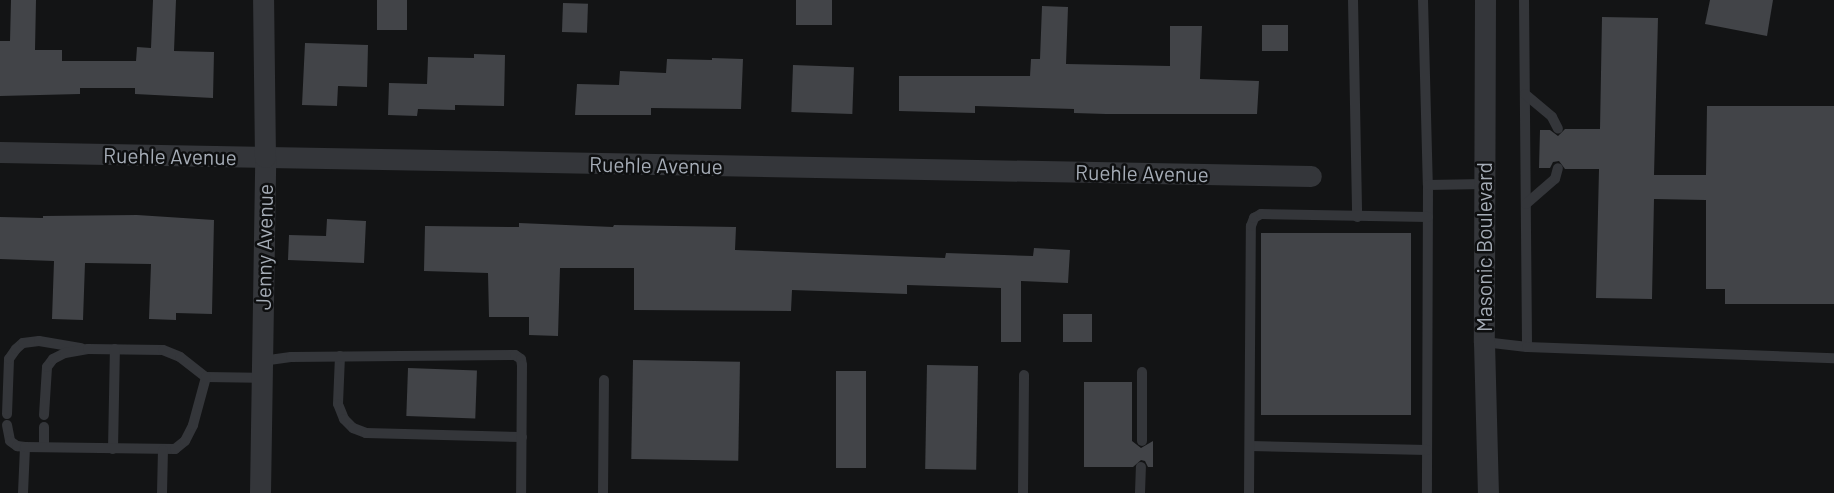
<!DOCTYPE html>
<style>
body{margin:0}
#map{position:relative;width:1834px;height:493px;overflow:hidden;background:#131415;font-family:Barlow,sans-serif}
div>[style]{position:absolute}
[style*='--x']{left:calc(var(--x)*1px);top:calc(var(--y)*1px);width:calc(var(--w)*1px);rotate:calc(var(--a)*1deg)}
.building>*{inset:0;background:#424448;transform-origin:0 0}
.service>*{height:10px;margin:-5px;padding:0 5px;transform-origin:5px;border-radius:5px;background:#34363a}
.minor>*{height:21px;margin:-10.5px;padding:0 10.5px;transform-origin:10.5px;border-radius:10.5px;background:#34363a}
span{translate:-50% -50%;white-space:nowrap;text-align:center;line-height:1.15;-webkit-text-stroke:5px #0e0f10;paint-order:stroke}
.street-label{font-size:21px;color:#a5acb6}
</style>
<div id="map">
<div class="building">
<div style="clip-path:polygon(11px 0,36px 0,35px 50px,62px 50px,62px 61px,136px 61px,137px 47px,151px 48px,153px 0,176px 0,174px 51px,214px 52px,213px 98px,135px 94px,135px 88px,80px 88px,80px 94px,0 96px,0 41px,10px 41px)"></div>
<div style="left:377px;top:0;width:30px;height:30px"></div>
<div style="left:796px;top:0;width:36px;height:25px"></div>
<div style="clip-path:polygon(1710px 0,1773px 0,1767px 36px,1705px 24px)"></div>
<div style="left:563px;top:3px;width:25px;height:29px;rotate:2deg"></div>
<div style="clip-path:polygon(1042px 6px,1068px 7px,1066px 64px,1170px 66px,1170px 26px,1202px 26px,1200px 79px,1259px 81px,1257px 114px,1106px 114px,1074px 113px,1074px 109px,975px 106px,975px 113px,899px 111px,899px 76px,1030px 76px,1031px 59px,1040px 59px)"></div>
<div style="clip-path:polygon(1602px 17px,1658px 18px,1654px 175px,1706px 175px,1707px 106px,1834px 106px,1834px 304px,1725px 304px,1725px 289px,1706px 289px,1706px 200px,1654px 199px,1652px 299px,1596px 298px,1599px 169px,1565px 169px,1559px 161px,1553px 162px,1550px 168px,1539px 168px,1540px 130px,1550px 130px,1558px 136px,1565px 129px,1600px 129px)"></div>
<div style="left:1288px;top:25px;width:26px;height:26px;rotate:90deg"></div>
<div style="clip-path:polygon(305px 43px,368px 45px,367px 87px,338px 86px,337px 106px,302px 105px)"></div>
<div style="clip-path:polygon(474px 54px,505px 55px,504px 106px,455px 105px,455px 110px,418px 109px,417px 116px,388px 115px,389px 83px,427px 84px,428px 57px,474px 58px)"></div>
<div style="clip-path:polygon(712px 58px,743px 59px,741px 109px,651px 108px,651px 115px,575px 115px,577px 84px,619px 85px,620px 71px,666px 73px,667px 59px,712px 60px)"></div>
<div style="left:793px;top:65px;width:61px;height:47px;rotate:2deg"></div>
<div style="clip-path:polygon(137px 215px,214px 220px,212px 314px,176px 313px,176px 320px,149px 319px,151px 264px,85px 263px,83px 320px,52px 319px,54px 261px,0 259px,0 217px,43px 218px,43px 216px)"></div>
<div style="clip-path:polygon(327px 219px,366px 221px,364px 263px,288px 260px,289px 235px,326px 236px)"></div>
<div style="clip-path:polygon(519px 223px,613px 227px,614px 225px,736px 227px,735px 250px,945px 258px,946px 253px,1033px 256px,1034px 248px,1070px 250px,1068px 283px,1021px 281px,1021px 342px,1001px 342px,1001px 288px,907px 285px,907px 294px,792px 290px,791px 311px,634px 310px,634px 268px,560px 268px,558px 336px,529px 335px,529px 317px,489px 317px,488px 273px,424px 271px,425px 226px,519px 227px)"></div>
<div style="left:1261px;top:233px;width:150px;height:182px"></div>
<div style="left:1063px;top:314px;width:29px;height:28px"></div>
<div style="left:633px;top:360px;width:107px;height:99px;rotate:1deg"></div>
<div style="left:927px;top:365px;width:51px;height:104px;rotate:1deg"></div>
<div style="left:408px;top:368px;width:69px;height:48px;rotate:2deg"></div>
<div style="left:836px;top:371px;width:30px;height:97px"></div>
<div style="clip-path:polygon(1084px 382px,1132px 382px,1132px 441px,1141px 448px,1153px 441px,1153px 467px,1148px 467px,1145px 461px,1141px 460px,1133px 467px,1084px 467px)"></div>
</div>
<div class="service">
<div style="--x:1353;--y:0;--w:217;--a:88.9"></div>
<div style="--x:1423;--y:0;--w:185;--a:88.5"></div>
<div style="--x:1428;--y:185;--w:308;--a:90.2"></div>
<div style="--x:1524;--y:0;--w:347;--a:89.5"></div>
<div style="--x:1525;--y:94;--w:35;--a:40"></div>
<div style="--x:1552;--y:117;--w:13;--a:63"></div>
<div style="--x:1428;--y:185;--w:56;--a:-1"></div>
<div style="--x:1526;--y:204;--w:38;--a:-41"></div>
<div style="--x:1555;--y:179;--w:11;--a:-75"></div>
<div style="--x:1484;--y:342;--w:43;--a:6.6"></div>
<div style="--x:1527;--y:347;--w:307;--a:2.1"></div>
<div style="--x:340;--y:356;--w:48;--a:92.4"></div>
<div style="--x:338;--y:404;--w:16;--a:68"></div>
<div style="--x:344;--y:419;--w:13;--a:45"></div>
<div style="--x:353;--y:428;--w:14;--a:21"></div>
<div style="--x:366;--y:433;--w:156;--a:1.5"></div>
<div style="--x:262;--y:361;--w:29;--a:-8"></div>
<div style="--x:291;--y:357;--w:224;--a:-0.5"></div>
<div style="--x:515;--y:355;--w:7;--a:34"></div>
<div style="--x:521;--y:359;--w:6;--a:81"></div>
<div style="--x:522;--y:365;--w:128;--a:90.4"></div>
<div style="--x:7;--y:414;--w:55;--a:-87.9"></div>
<div style="--x:9;--y:359;--w:12;--a:-55"></div>
<div style="--x:16;--y:349;--w:9;--a:-41"></div>
<div style="--x:23;--y:343;--w:16;--a:-7"></div>
<div style="--x:39;--y:341;--w:43;--a:9.5"></div>
<div style="--x:44;--y:415;--w:48;--a:-86.4"></div>
<div style="--x:47;--y:367;--w:10;--a:-53"></div>
<div style="--x:53;--y:359;--w:13;--a:-27"></div>
<div style="--x:65;--y:353;--w:23;--a:-10"></div>
<div style="--x:88;--y:349;--w:75;--a:0.8"></div>
<div style="--x:163;--y:350;--w:18;--a:22"></div>
<div style="--x:180;--y:357;--w:33;--a:38"></div>
<div style="--x:206;--y:377;--w:56;--a:1"></div>
<div style="--x:7;--y:425;--w:16;--a:79"></div>
<div style="--x:10;--y:441;--w:9;--a:36"></div>
<div style="--x:17;--y:446;--w:8;--a:7"></div>
<div style="--x:44;--y:427;--w:20;--a:90"></div>
<div style="--x:1142;--y:441;--w:69;--a:-90"></div>
<div style="--x:1250;--y:446;--w:177;--a:1.3"></div>
<div style="--x:113;--y:449;--w:100;--a:-88.9"></div>
<div style="--x:23;--y:493;--w:46;--a:-87.5"></div>
<div style="--x:25;--y:447;--w:150;--a:0.8"></div>
<div style="--x:175;--y:449;--w:13;--a:-39"></div>
<div style="--x:185;--y:441;--w:18;--a:-63"></div>
<div style="--x:193;--y:425;--w:50;--a:-74.8"></div>
<div style="--x:162;--y:493;--w:43;--a:-88.7"></div>
<div style="--x:603;--y:493;--w:113;--a:-89.5"></div>
<div style="--x:1023;--y:493;--w:118;--a:-89.5"></div>
<div style="--x:1140;--y:493;--w:26;--a:-88"></div>
<div style="--x:1249;--y:493;--w:267;--a:-89.6"></div>
<div style="--x:1251;--y:226;--w:9;--a:-69"></div>
<div style="--x:1254;--y:218;--w:8;--a:-30"></div>
<div style="--x:1261;--y:214;--w:167;--a:1"></div>
</div>
<div class="minor">
<div style="--x:1485;--y:0;--w:342;--a:90.2"></div>
<div style="--x:1484;--y:342;--w:151;--a:88.5"></div>
<div style="--x:0;--y:152;--w:1311;--a:1.05"></div>
<div style="--x:260;--y:493;--w:336;--a:-89.1"></div>
<div style="--x:265;--y:157;--w:157;--a:-90.7"></div>
</div>
<div class="street-label">
<span style="left:170px;top:156px;rotate:1deg">Ruehle Avenue</span>
<span style="left:656px;top:165px;rotate:1deg">Ruehle Avenue</span>
<span style="left:1142px;top:173px;rotate:1deg">Ruehle Avenue</span>
<span style="left:264px;top:247px;rotate:-89deg">Jenny Avenue</span>
<span style="left:1484px;top:247px;rotate:-90deg">Masonic Boulevard</span>
</div>
</div>
